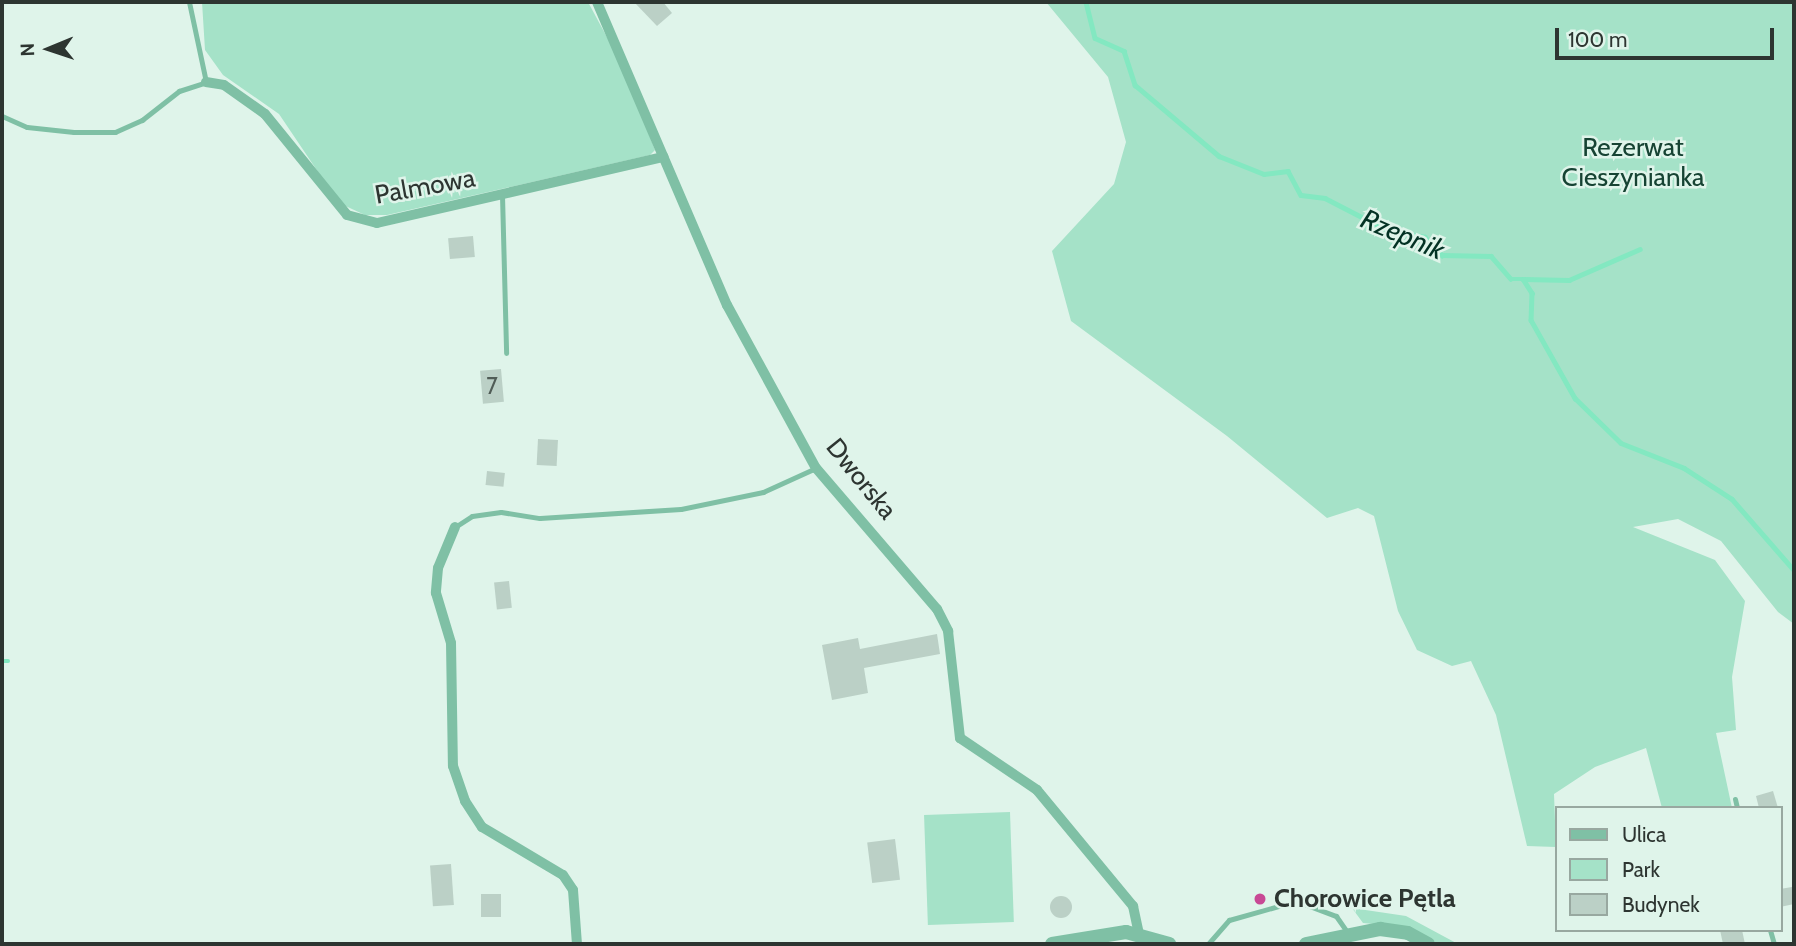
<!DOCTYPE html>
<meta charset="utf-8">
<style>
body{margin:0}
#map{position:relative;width:1796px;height:946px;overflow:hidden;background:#dff4ea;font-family:Cabin,sans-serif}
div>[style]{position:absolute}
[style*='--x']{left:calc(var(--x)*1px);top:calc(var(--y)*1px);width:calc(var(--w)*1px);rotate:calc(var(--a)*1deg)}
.green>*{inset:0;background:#a5e2c8;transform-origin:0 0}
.stream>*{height:4.5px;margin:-2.25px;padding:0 2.25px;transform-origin:2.25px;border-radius:2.25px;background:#83e8c1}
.building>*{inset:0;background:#bbd0c6;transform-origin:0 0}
.round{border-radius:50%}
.service>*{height:5px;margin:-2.5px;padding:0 2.5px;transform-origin:2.5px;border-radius:2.5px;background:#7fc0a5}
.minor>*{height:10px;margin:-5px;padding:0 5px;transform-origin:5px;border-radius:5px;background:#7fc0a5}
.tertiary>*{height:14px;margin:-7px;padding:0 7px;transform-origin:7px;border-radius:7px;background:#7fc0a5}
.dots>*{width:19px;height:19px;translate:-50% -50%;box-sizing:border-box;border:4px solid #dff4ea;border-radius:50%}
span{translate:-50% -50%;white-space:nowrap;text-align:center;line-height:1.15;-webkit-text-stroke:5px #dff4ea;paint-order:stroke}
.number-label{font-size:23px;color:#505c56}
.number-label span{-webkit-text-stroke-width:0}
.park-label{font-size:26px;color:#164333}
.street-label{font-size:26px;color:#2d3531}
.poi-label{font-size:26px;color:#2d3531;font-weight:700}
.left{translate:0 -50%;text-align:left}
.water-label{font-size:28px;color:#033224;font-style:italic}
.frame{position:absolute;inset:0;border:4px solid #2d3531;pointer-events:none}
.legend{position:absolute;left:1555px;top:806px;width:228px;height:126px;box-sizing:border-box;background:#dff4ea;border:2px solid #98a8a0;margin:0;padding:9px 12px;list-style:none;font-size:21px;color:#2d3531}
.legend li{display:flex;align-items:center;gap:14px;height:35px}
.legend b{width:35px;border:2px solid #98a8a0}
.north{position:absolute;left:14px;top:14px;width:70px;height:70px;-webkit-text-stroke:5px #dff4ea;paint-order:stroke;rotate:268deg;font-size:19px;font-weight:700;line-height:28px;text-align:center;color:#2d3531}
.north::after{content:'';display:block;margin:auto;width:24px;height:32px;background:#2d3531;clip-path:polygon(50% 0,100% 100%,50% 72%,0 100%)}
.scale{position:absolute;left:1555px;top:28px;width:219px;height:32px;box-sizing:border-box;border:4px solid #2d3531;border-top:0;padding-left:9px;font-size:21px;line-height:24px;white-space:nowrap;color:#2d3531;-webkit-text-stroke:5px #dff4ea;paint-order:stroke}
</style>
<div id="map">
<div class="green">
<div style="clip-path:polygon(202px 2px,588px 2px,622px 65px,655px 150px,650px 155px,387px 215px,365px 215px,339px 203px,279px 114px,223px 75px,205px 50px)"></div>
<div style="clip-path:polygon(1046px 2px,1794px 2px,1794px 624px,1778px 612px,1721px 541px,1678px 519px,1633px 527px,1715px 560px,1745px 601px,1732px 677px,1736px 730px,1716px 733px,1732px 808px,1662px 808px,1646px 748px,1595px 767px,1554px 794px,1556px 847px,1527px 846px,1496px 715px,1471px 661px,1452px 666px,1417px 650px,1398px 611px,1374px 516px,1358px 508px,1327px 518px,1227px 436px,1071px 321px,1052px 251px,1114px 184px,1126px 142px,1108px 77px)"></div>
<div style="left:1010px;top:812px;width:110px;height:86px;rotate:88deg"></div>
<div style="clip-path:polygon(1352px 908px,1406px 916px,1458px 944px,1439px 944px,1406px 927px,1363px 923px)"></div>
</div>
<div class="stream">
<div style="--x:1086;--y:2;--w:37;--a:76"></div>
<div style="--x:1095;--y:38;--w:32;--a:24"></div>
<div style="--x:1124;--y:51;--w:36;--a:72"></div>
<div style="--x:1135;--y:85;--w:110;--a:40.2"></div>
<div style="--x:1219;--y:156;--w:48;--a:21.8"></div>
<div style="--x:1264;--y:174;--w:24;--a:-7"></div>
<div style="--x:1288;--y:171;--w:27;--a:62"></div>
<div style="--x:1301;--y:195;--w:24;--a:7"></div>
<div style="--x:1325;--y:198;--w:72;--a:27.3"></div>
<div style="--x:1389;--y:231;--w:36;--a:9"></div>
<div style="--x:1425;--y:237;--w:25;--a:47"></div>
<div style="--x:1442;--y:255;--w:49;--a:1.2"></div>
<div style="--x:1491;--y:256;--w:30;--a:49"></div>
<div style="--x:1511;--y:279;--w:12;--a:0"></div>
<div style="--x:1523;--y:279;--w:17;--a:57"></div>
<div style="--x:1532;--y:293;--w:27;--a:92"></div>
<div style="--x:1531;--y:320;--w:90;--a:60.6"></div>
<div style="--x:1575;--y:398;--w:64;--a:44.4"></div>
<div style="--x:1621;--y:443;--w:68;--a:21.6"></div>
<div style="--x:1684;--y:468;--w:57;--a:32.9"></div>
<div style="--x:1732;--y:499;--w:94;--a:48.9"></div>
<div style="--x:1523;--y:279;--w:46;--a:1.2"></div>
<div style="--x:1569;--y:280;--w:77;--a:-23.6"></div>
<div style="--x:2;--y:661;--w:6;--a:0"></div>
</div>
<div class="building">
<div style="clip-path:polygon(634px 2px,663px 2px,672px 13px,657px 26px)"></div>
<div style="left:473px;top:236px;width:21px;height:25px;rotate:85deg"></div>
<div style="left:501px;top:369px;width:33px;height:21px;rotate:85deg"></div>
<div style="left:538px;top:439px;width:20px;height:26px;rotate:3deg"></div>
<div style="left:487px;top:471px;width:18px;height:14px;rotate:6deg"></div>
<div style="left:509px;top:581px;width:27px;height:15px;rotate:84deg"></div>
<div style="clip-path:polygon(937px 634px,940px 654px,864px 668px,868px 693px,832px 700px,822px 645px,858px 638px,860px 649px)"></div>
<div style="clip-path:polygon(1773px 791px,1778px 808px,1759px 808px,1756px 796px)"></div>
<div style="left:895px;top:839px;width:41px;height:28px;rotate:83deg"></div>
<div style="left:451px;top:864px;width:41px;height:21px;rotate:86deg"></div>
<div style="clip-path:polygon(1792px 887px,1794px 904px,1780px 907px,1780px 889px)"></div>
<div style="left:481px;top:894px;width:20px;height:23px"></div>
<div class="round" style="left:1050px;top:896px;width:22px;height:22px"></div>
<div style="clip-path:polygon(1720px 930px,1742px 930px,1745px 944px,1723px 944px)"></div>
</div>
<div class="service">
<div style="--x:2;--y:116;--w:27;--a:24"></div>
<div style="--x:27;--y:127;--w:47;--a:6.1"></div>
<div style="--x:74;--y:132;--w:41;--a:0"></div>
<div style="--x:115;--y:132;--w:30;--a:-24"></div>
<div style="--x:142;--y:120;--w:47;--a:-38.1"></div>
<div style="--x:179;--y:91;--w:28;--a:-18"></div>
<div style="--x:206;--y:82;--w:82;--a:-102"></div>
<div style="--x:502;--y:195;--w:158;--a:88.5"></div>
<div style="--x:455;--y:527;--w:20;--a:-33"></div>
<div style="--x:472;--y:516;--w:29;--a:-8"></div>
<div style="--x:501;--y:512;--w:39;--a:9"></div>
<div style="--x:540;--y:518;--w:141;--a:-3.7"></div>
<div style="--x:681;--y:509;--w:84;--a:-11.7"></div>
<div style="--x:763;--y:492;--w:58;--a:-24.4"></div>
<div style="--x:1735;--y:799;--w:9;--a:77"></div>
<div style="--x:1770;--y:930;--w:15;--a:74"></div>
<div style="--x:1208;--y:944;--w:32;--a:-49"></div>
<div style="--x:1229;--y:920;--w:70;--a:-15.8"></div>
<div style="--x:1296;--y:901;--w:43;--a:20.6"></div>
<div style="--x:1336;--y:916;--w:19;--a:55"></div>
</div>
<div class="minor">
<div style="--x:597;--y:2;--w:330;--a:66.8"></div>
<div style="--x:727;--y:305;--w:186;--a:61.4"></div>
<div style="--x:816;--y:468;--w:186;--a:49.4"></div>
<div style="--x:937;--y:609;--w:25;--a:63"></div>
<div style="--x:948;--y:631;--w:108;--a:83.6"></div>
<div style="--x:960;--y:738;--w:93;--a:34"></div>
<div style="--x:1037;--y:790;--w:151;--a:50.4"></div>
<div style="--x:1133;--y:906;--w:29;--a:78"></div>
<div style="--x:206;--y:82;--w:18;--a:9"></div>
<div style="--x:224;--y:85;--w:50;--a:35.3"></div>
<div style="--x:265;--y:114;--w:130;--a:50.9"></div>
<div style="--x:347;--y:215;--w:31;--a:15"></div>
<div style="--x:377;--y:223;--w:294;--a:-13"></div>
<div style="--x:455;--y:527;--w:44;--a:112.5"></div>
<div style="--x:438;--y:568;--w:25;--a:95"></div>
<div style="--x:436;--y:593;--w:52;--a:73.3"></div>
<div style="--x:451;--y:643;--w:123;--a:89.1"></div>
<div style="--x:453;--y:766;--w:37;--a:71"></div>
<div style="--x:465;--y:801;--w:31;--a:57"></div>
<div style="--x:482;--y:827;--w:94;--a:30.7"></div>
<div style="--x:563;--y:875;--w:18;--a:56"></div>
<div style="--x:573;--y:890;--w:54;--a:85.8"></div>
</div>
<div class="tertiary">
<div style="--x:1052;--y:944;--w:75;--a:-9.2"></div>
<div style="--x:1126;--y:932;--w:45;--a:15.6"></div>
<div style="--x:1306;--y:944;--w:76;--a:-11.5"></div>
<div style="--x:1380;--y:929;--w:28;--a:8"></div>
<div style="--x:1408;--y:933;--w:23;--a:29"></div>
</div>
<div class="dots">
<div style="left:1260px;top:899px;background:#c84995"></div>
</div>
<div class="number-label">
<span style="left:492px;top:386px">7</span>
</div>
<div class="park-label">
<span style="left:1633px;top:163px">Rezerwat<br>Cieszynianka</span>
</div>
<div class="street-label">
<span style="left:425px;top:187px;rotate:-10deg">Palmowa</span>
<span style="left:861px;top:479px;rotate:51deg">Dworska</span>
</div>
<div class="poi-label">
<span class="left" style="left:1274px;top:899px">Chorowice Pętla</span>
</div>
<div class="water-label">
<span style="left:1403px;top:234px;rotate:23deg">Rzepnik</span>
</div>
<div class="frame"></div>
<ul class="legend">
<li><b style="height:9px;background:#7fc0a5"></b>Ulica</li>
<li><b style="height:19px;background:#a5e2c8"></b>Park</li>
<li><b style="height:19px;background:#bbd0c6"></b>Budynek</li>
</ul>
<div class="north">N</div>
<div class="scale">100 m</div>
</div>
